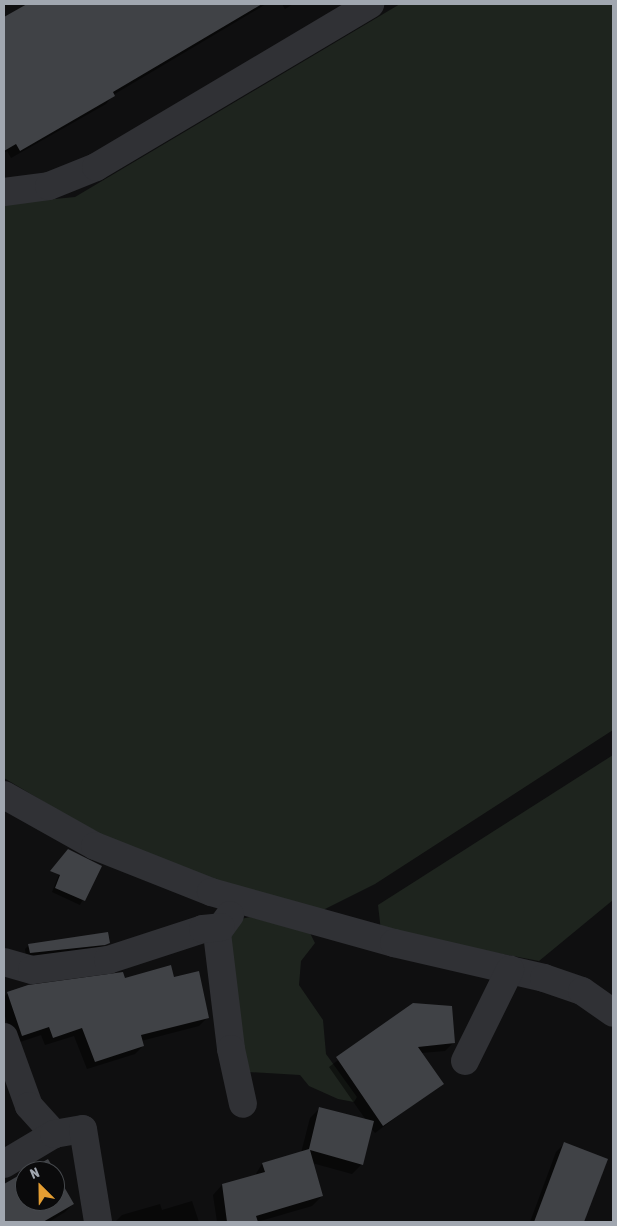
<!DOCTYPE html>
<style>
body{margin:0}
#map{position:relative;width:617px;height:1226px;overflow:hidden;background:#0f0f10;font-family:"Asap Condensed",sans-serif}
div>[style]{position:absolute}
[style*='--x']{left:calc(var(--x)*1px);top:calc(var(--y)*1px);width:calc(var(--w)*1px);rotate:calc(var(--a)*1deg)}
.green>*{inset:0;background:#1e241e}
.shadow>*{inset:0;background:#0007}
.building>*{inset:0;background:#404246}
.minor>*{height:28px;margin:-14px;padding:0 14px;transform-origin:14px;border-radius:14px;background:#303135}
span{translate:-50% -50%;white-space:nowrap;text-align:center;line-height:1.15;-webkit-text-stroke:4px #0a0a0b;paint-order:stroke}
.frame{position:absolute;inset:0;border:5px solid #a1a7b0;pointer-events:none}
.north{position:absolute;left:15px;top:1161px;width:50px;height:50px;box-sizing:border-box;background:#0a0a0b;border:1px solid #46494d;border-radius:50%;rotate:337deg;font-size:14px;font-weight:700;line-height:20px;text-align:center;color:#a1a7b0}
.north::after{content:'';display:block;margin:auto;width:18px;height:22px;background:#e59e32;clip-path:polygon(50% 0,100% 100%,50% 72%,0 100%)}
</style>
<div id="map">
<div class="green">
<div style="clip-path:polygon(400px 4px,613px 4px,613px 730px,375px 884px,317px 913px,213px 882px,135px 851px,76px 821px,4px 778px,4px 204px,75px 197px)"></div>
<div style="clip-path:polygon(613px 755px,613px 900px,539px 961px,381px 931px,378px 905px)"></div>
<div style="clip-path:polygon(250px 917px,310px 933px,315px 943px,301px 961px,299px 985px,323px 1020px,326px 1054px,357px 1097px,354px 1102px,338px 1099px,309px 1086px,300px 1075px,248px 1072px,226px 941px,241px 919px)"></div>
</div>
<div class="shadow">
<div style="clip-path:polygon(33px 4px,266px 4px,113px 95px,106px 104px,11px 158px,7px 151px,4px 153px,4px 21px)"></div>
<div style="clip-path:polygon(282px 4px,293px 4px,285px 9px)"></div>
<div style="clip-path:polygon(100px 866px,80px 905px,52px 892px,60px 872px)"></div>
<div style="clip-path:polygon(109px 942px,99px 948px,26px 957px,25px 949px,29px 945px)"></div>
<div style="clip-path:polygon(124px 979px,173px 979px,207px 1018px,199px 1026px,141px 1041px,143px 1046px,135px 1054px,87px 1069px,74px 1036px,45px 1045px,41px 1035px,14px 1044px,4px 1013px,4px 997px,8px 993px)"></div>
<div style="clip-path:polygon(413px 1004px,454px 1042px,445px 1051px,421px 1053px,442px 1083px,375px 1133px,371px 1128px,362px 1164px,352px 1174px,312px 1163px,322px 1196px,312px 1206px,257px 1222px,217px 1222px,213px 1195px,222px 1185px,254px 1177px,262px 1164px,301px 1153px,310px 1118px,320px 1108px,366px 1120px,329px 1067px)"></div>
<div style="clip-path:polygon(564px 1144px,607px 1160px,583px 1222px,530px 1222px,556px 1152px)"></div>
<div style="clip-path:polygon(55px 1173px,73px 1204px,65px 1212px,49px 1222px,4px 1222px,4px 1186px,25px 1174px,25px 1201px,55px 1201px)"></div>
<div style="clip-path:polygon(192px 1201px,199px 1222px,115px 1222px,122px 1215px,160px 1204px,162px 1210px)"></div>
</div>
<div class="building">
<div style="clip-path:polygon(27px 4px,262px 4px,113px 92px,115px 96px,20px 151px,16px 144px,4px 151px,4px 17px)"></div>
<div style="clip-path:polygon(68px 849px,102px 866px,85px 901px,55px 888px,60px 875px,50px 871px)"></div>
<div style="clip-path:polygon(108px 932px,110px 943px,105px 945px,30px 953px,28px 944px)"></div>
<div style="clip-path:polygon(171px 965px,174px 977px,199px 971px,209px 1018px,141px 1035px,144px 1046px,95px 1062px,82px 1028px,53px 1038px,49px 1027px,22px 1036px,7px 992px,28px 985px,123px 972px,125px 978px)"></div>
<div style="clip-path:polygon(413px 1003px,452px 1006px,455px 1043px,418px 1047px,444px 1084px,383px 1126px,336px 1057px)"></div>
<div style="clip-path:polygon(319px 1107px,374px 1121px,363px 1165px,310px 1150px,323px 1196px,256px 1216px,258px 1222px,227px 1222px,222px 1184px,265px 1172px,262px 1163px,309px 1149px)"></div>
<div style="clip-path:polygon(564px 1142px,608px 1159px,584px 1222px,534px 1222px)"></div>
<div style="clip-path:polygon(48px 1159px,74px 1204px,43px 1222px,4px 1222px,4px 1184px,25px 1172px,25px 1201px,55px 1201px,55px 1171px,27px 1171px)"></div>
</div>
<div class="minor">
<div style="--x:4;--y:192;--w:45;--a:-7.6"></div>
<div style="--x:49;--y:186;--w:51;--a:-22"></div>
<div style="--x:96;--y:167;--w:319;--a:-30.7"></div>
<div style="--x:4;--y:795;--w:104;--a:29.3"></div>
<div style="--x:95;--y:846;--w:125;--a:21.6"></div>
<div style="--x:211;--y:892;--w:190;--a:15.6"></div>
<div style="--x:394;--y:943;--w:154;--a:13.1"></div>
<div style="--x:544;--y:978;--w:40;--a:18.9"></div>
<div style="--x:582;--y:991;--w:38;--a:35"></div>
<div style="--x:230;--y:915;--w:22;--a:126"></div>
<div style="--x:217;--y:933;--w:117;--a:83.1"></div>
<div style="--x:231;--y:1049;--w:56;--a:77.7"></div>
<div style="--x:4;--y:962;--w:29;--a:16"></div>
<div style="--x:32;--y:970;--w:77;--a:-7.5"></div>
<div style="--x:108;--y:960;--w:100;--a:-18.1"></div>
<div style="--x:203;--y:929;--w:18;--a:-6"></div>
<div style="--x:4;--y:1037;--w:73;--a:70.1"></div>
<div style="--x:29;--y:1106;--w:38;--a:48"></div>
<div style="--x:465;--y:1061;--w:102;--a:-63.7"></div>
<div style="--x:4;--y:1164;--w:58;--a:-31"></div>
<div style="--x:54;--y:1134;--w:29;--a:-10"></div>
<div style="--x:83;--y:1129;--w:94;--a:80.8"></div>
</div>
<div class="frame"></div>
<div class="north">N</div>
</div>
